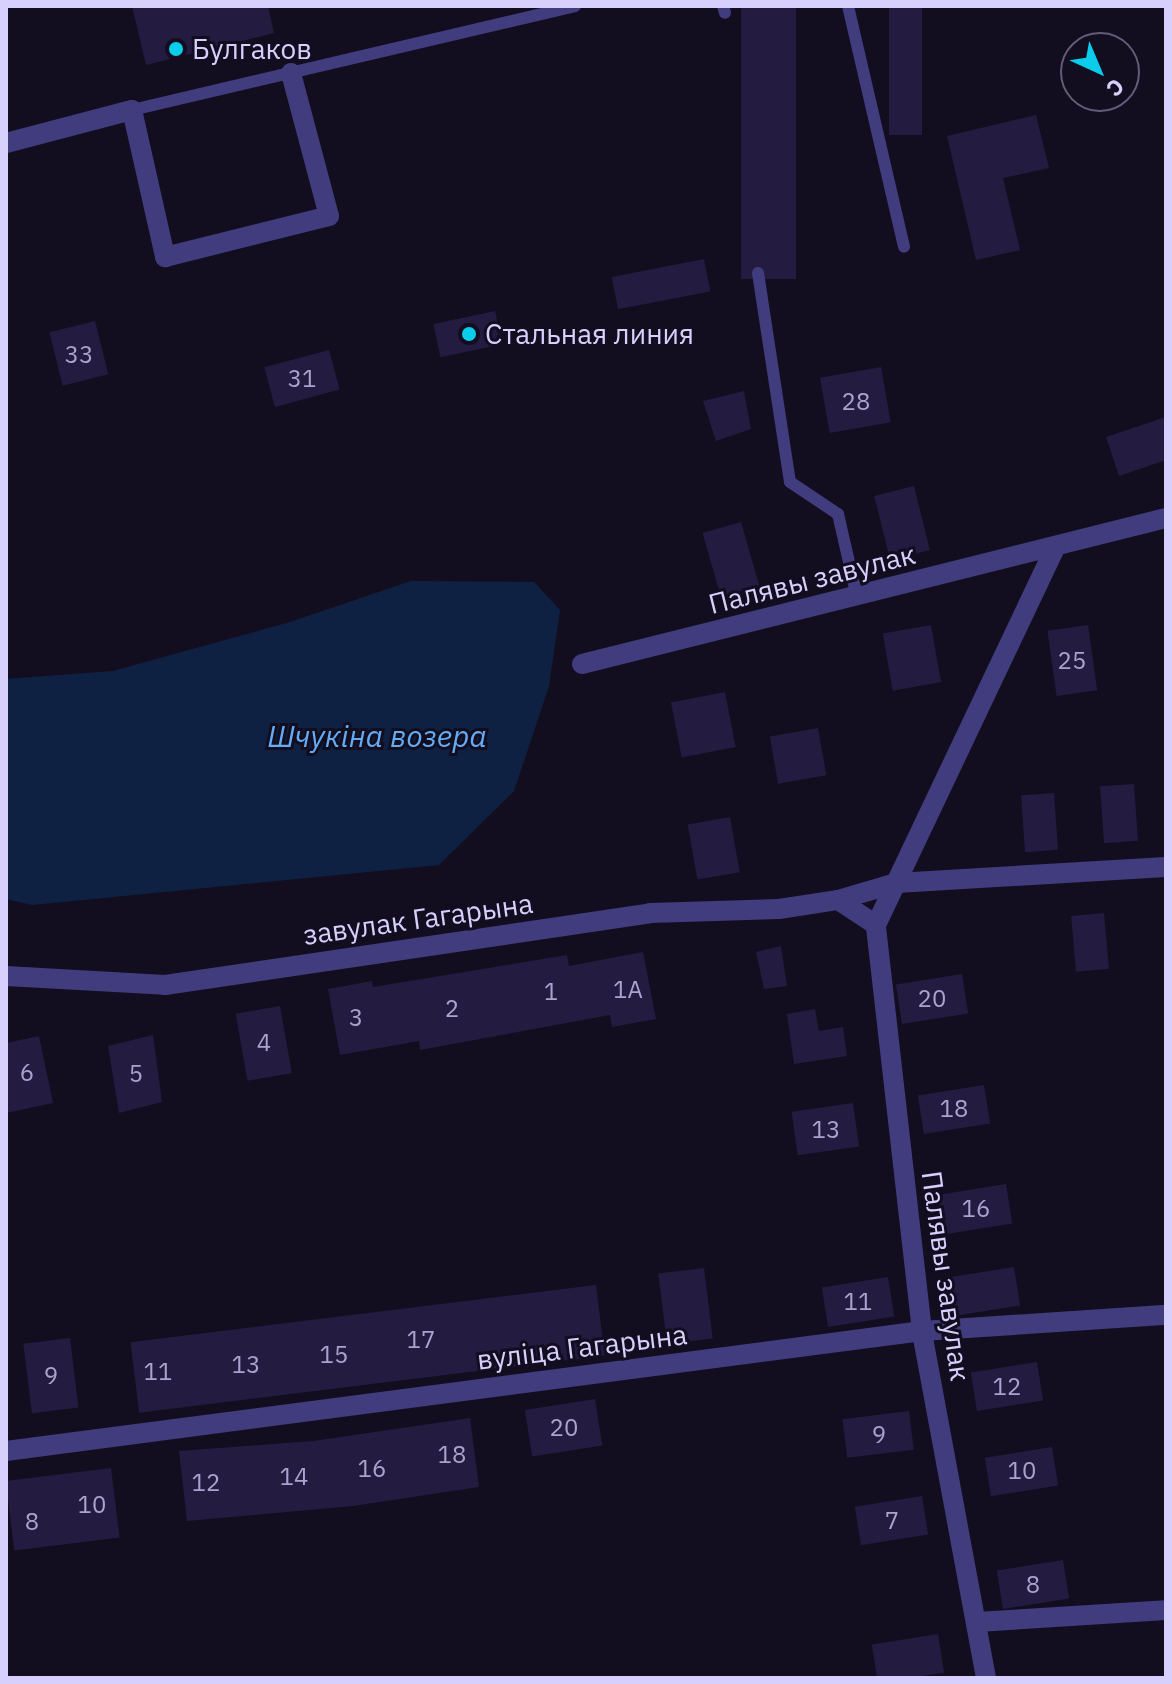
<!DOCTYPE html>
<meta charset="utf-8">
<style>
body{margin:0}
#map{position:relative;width:1172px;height:1684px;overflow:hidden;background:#120e20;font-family:"IBM Plex Sans",sans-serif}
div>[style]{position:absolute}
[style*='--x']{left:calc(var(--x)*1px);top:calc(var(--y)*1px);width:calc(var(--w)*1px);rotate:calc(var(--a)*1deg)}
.water>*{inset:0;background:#0f2143}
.building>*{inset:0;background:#241b40;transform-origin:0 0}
.service>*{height:12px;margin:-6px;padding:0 6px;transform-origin:6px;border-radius:6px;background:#413c7d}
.minor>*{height:20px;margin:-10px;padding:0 10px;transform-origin:10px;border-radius:10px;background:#413c7d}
.dots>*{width:22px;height:22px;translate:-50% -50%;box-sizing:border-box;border:4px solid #120e20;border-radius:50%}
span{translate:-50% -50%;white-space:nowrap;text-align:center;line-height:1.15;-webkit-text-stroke:6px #120e20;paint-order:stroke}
.number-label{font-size:24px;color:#aaa3ce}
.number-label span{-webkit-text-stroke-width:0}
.poi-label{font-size:28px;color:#d7d0fd}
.left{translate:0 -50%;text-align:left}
.street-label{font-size:28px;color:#d7d0fd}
.water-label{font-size:30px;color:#63acf7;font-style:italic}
.frame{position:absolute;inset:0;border:8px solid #d7d0fd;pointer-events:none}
.north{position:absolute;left:1060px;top:32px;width:80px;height:80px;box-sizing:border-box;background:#120e20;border:2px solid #615c78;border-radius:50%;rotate:136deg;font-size:22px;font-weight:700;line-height:32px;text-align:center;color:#d7d0fd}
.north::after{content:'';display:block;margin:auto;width:28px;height:36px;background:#0cccec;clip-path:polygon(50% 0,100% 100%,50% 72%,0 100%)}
</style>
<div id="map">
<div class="water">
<div style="clip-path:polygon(411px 581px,534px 582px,560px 610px,549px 686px,514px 791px,439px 865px,32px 905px,6px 899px,6px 679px,113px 671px,290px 622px)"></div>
</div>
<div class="building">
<div style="clip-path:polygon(132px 6px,268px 6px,274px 33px,146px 65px)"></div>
<div style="left:741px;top:6px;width:55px;height:273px"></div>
<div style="left:889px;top:6px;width:33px;height:129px"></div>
<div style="clip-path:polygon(1036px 115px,1049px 168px,1003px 178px,1020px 250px,976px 260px,947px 136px)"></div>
<div style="left:704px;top:259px;width:33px;height:94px;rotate:79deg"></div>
<div style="left:495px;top:311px;width:34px;height:63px;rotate:78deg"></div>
<div style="left:95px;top:321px;width:55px;height:47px;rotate:76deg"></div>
<div style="left:329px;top:350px;width:41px;height:67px;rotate:75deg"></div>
<div style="left:881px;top:367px;width:56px;height:62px;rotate:80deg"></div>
<div style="clip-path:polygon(744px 391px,751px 429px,716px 441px,703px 401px)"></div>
<div style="clip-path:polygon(1166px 417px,1166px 460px,1119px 476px,1106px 437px)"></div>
<div style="left:914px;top:486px;width:66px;height:41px;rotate:76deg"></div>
<div style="left:741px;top:522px;width:66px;height:40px;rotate:74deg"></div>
<div style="left:931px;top:625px;width:58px;height:49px;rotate:80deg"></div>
<div style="left:1088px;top:625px;width:66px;height:41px;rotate:82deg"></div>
<div style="left:725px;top:692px;width:56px;height:55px;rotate:79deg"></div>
<div style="left:818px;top:728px;width:48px;height:49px;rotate:80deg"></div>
<div style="left:1134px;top:784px;width:57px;height:34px;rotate:86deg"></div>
<div style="left:1054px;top:793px;width:57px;height:33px;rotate:86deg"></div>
<div style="left:730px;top:817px;width:56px;height:43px;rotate:80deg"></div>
<div style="left:1104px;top:913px;width:56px;height:33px;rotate:85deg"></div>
<div style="clip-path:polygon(781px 946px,787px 986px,764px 989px,756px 952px)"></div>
<div style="clip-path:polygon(643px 952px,656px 1019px,612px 1027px,610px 1015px,420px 1050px,419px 1041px,340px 1055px,328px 989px,372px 981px,373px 987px,567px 955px,569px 966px)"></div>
<div style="left:962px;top:974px;width:40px;height:67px;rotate:81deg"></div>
<div style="left:280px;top:1006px;width:68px;height:45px;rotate:80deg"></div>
<div style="clip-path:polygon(815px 1009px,819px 1031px,843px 1027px,847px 1056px,794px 1064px,787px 1014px)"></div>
<div style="clip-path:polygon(153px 1035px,162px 1102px,119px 1113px,108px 1046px)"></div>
<div style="clip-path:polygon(39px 1036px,53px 1103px,6px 1113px,6px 1043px)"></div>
<div style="left:984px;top:1085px;width:39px;height:67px;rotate:81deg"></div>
<div style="left:853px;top:1103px;width:44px;height:62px;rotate:82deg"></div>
<div style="left:1006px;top:1184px;width:40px;height:68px;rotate:81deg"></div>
<div style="left:1014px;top:1267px;width:39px;height:67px;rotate:81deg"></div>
<div style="left:704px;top:1268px;width:71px;height:46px;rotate:83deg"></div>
<div style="left:888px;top:1277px;width:40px;height:67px;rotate:81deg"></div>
<div style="left:596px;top:1285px;width:71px;height:469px;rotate:83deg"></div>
<div style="left:70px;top:1338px;width:70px;height:47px;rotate:83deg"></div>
<div style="left:1037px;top:1362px;width:39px;height:67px;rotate:81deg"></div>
<div style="left:595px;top:1399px;width:47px;height:71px;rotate:81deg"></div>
<div style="left:909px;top:1411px;width:39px;height:67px;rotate:83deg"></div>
<div style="clip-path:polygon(470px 1418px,479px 1487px,353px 1506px,187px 1521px,179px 1451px,313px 1441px)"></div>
<div style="left:1052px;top:1447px;width:39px;height:68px;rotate:81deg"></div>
<div style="left:111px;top:1468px;width:70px;height:106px;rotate:83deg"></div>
<div style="left:922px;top:1496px;width:39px;height:68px;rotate:81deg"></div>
<div style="left:1063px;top:1560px;width:39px;height:67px;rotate:81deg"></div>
<div style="left:938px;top:1634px;width:39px;height:67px;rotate:81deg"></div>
</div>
<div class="service">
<div style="--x:723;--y:6;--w:7;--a:74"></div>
<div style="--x:848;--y:6;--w:247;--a:76.9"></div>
<div style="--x:132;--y:110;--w:455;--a:-13.2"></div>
<div style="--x:758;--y:273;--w:211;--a:81.3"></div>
<div style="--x:790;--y:482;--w:58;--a:33.7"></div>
<div style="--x:838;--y:514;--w:85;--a:77.1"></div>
</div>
<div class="minor">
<div style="--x:6;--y:143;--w:130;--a:-14.7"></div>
<div style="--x:132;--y:110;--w:151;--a:77.3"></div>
<div style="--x:165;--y:257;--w:169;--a:-14"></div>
<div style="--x:329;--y:216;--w:148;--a:-104.9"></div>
<div style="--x:582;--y:664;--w:602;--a:-14.04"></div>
<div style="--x:838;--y:900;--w:60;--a:-16.3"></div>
<div style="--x:896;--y:883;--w:270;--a:-3.4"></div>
<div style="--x:6;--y:976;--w:159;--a:3.2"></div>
<div style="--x:165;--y:985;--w:490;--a:-8.4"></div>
<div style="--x:650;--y:913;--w:129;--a:-1.8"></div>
<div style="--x:779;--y:909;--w:60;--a:-8.7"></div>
<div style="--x:838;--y:900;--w:45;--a:33.3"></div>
<div style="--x:6;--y:1451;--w:924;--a:-7.46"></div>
<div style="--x:922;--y:1331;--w:245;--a:-3.8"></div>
<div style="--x:977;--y:1622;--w:189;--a:-3.6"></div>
<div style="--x:986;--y:1678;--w:353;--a:-100.5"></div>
<div style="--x:922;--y:1331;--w:409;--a:-96.5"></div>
<div style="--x:876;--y:925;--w:417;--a:-64.6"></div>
</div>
<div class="dots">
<div style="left:176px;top:49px;background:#0cccec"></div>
<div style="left:469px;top:334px;background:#0cccec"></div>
</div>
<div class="number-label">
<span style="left:79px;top:355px">33</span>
<span style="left:302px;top:379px">31</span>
<span style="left:856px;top:402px">28</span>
<span style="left:1072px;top:661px">25</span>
<span style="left:628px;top:990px">1А</span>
<span style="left:551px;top:992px">1</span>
<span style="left:932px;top:999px">20</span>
<span style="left:452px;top:1009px">2</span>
<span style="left:356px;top:1018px">3</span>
<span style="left:264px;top:1043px">4</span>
<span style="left:27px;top:1073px">6</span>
<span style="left:136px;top:1074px">5</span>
<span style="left:954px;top:1109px">18</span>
<span style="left:826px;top:1130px">13</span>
<span style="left:976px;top:1209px">16</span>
<span style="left:858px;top:1302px">11</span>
<span style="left:421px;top:1340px">17</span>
<span style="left:334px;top:1355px">15</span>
<span style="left:246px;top:1365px">13</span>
<span style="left:158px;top:1372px">11</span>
<span style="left:51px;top:1376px">9</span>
<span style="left:1007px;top:1387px">12</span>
<span style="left:564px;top:1428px">20</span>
<span style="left:879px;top:1435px">9</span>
<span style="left:452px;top:1455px">18</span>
<span style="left:372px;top:1469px">16</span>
<span style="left:1022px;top:1471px">10</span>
<span style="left:294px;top:1477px">14</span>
<span style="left:206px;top:1483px">12</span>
<span style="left:92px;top:1505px">10</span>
<span style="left:892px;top:1521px">7</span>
<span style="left:32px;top:1522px">8</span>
<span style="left:1033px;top:1585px">8</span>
</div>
<div class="poi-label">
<span class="left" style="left:192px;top:49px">Булгаков</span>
<span class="left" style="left:485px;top:334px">Стальная линия</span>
</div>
<div class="street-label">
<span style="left:812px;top:579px;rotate:-14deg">Палявы завулак</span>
<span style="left:418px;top:919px;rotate:-8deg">завулак Гагарына</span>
<span style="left:946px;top:1276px;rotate:82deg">Палявы завулак</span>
<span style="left:582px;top:1347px;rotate:-7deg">вуліца Гагарына</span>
</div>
<div class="water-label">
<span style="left:377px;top:736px">Шчукіна возера</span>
</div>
<div class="frame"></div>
<div class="north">С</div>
</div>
